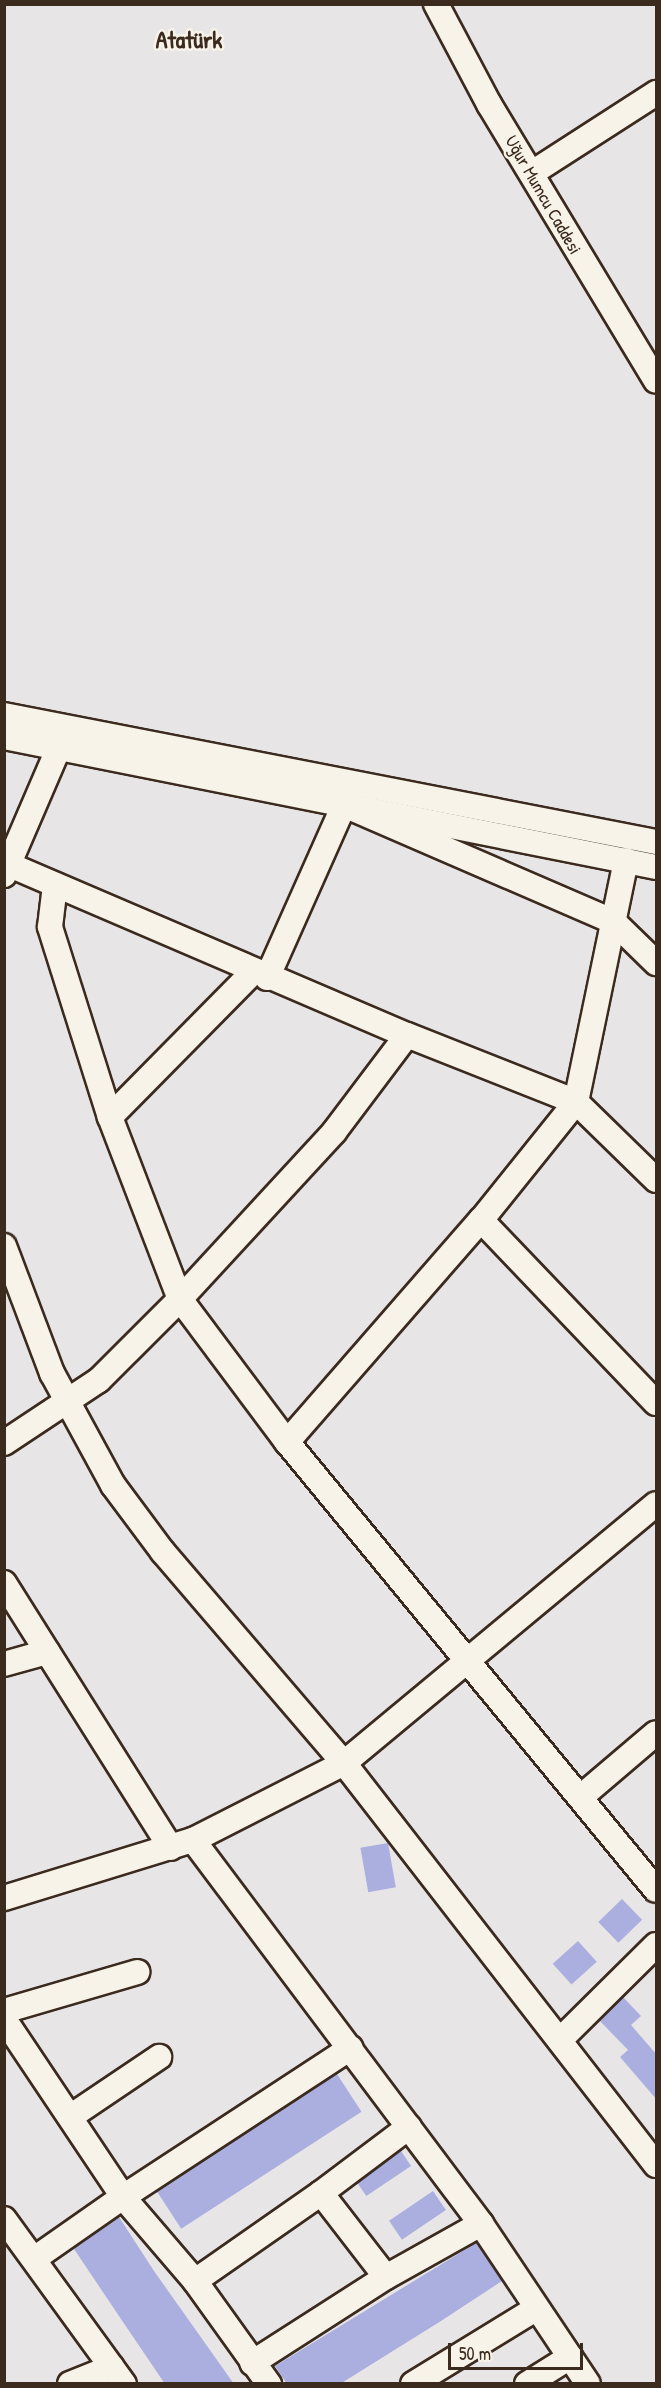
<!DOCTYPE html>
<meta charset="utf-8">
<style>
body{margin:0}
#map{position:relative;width:661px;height:2388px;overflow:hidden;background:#e8e5e6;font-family:"Patrick Hand",sans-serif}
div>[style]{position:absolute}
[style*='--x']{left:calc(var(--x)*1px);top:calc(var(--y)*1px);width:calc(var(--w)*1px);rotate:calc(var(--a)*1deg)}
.building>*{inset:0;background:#abafe0;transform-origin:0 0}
.roads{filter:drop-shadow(2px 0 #3b2a1e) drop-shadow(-2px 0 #3b2a1e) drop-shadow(0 2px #3b2a1e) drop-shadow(0 -2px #3b2a1e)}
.minor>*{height:24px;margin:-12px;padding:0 12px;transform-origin:12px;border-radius:12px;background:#f7f3e8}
span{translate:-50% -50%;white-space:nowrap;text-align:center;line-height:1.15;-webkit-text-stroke:5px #f7f3e8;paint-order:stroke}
.street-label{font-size:18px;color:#3b2a1e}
.district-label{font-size:24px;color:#3b2a1e;font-weight:700}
.frame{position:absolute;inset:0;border:6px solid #3b2a1e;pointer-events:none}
.scale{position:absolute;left:448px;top:2343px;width:135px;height:27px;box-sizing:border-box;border:3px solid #3b2a1e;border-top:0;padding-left:8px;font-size:18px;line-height:21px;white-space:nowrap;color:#3b2a1e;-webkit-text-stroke:4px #f7f3e8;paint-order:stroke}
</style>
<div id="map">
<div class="building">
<div style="left:388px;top:1843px;width:45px;height:28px;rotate:80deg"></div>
<div style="left:622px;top:1899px;width:29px;height:33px;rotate:46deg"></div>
<div style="left:578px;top:1941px;width:28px;height:34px;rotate:48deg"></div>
<div style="clip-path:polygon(623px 1997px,641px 2016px,631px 2025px,657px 2055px,657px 2100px,620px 2057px,628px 2050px,600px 2021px)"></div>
<div style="left:337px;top:2074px;width:45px;height:215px;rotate:57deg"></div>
<div style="left:401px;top:2151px;width:18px;height:54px;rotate:56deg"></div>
<div style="left:433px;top:2191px;width:23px;height:53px;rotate:56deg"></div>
<div style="clip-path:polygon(119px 2217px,154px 2271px,234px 2384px,165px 2384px,123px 2322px,74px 2249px)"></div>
<div style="clip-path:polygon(476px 2243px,502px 2281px,441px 2321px,340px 2384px,287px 2384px,275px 2366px)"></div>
</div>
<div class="roads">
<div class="minor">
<div style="--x:436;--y:4;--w:113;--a:62.1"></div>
<div style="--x:489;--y:104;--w:323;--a:58.9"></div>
<div style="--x:532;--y:173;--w:148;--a:-32.8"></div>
<div style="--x:4;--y:715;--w:664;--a:11.02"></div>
<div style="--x:4;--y:737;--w:665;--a:11.28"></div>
<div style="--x:12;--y:866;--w:430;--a:23.2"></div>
<div style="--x:4;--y:875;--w:139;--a:-66.7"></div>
<div style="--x:55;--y:885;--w:42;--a:96.8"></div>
<div style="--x:50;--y:927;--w:199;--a:72.5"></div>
<div style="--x:110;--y:1117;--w:195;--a:69"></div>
<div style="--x:180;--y:1299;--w:179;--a:53.2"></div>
<div style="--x:287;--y:1442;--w:580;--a:50.52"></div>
<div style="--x:267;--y:978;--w:189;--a:-66"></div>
<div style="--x:344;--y:805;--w:294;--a:23.4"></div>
<div style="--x:614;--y:922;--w:59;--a:44.3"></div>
<div style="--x:110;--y:1117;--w:204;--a:-45.4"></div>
<div style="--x:656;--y:1180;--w:112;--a:-135.7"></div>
<div style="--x:576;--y:1102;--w:151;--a:128.8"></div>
<div style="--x:481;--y:1220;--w:253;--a:46.3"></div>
<div style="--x:4;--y:1246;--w:136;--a:69.3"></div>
<div style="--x:52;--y:1373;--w:128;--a:61.4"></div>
<div style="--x:113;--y:1485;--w:84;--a:53.3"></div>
<div style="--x:163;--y:1552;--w:278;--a:49.4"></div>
<div style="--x:344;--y:1763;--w:509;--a:52.18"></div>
<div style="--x:287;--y:1442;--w:295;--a:-48.9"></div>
<div style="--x:4;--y:1443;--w:114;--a:-33.6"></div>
<div style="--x:99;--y:1380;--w:115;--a:-45"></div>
<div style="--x:180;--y:1299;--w:227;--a:-47.3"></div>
<div style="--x:334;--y:1132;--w:121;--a:-53"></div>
<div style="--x:407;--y:1035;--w:182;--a:21.6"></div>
<div style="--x:576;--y:1102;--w:247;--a:-78.3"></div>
<div style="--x:4;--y:1583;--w:313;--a:57.8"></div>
<div style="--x:4;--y:1664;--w:45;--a:-15.6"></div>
<div style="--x:582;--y:1796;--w:97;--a:-40.4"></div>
<div style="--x:193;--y:1840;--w:480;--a:53.1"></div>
<div style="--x:481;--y:2224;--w:192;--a:56.2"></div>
<div style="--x:4;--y:1898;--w:198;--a:-17.1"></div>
<div style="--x:193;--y:1840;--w:169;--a:-27"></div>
<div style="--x:344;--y:1763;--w:405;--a:-39.7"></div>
<div style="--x:4;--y:2011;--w:139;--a:-16.3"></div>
<div style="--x:4;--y:2019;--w:214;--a:56.2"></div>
<div style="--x:123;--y:2197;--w:272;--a:-33.2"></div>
<div style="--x:560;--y:2040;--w:135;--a:-44.7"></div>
<div style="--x:73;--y:2115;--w:104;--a:-34"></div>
<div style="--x:321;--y:2193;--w:110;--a:-36.9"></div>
<div style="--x:4;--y:2219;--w:204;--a:54"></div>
<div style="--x:34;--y:2259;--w:108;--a:-34.9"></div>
<div style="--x:123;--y:2197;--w:111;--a:49.4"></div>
<div style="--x:195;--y:2281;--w:127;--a:54.3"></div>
<div style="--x:386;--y:2277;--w:109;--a:-29.2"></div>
<div style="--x:195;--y:2281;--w:154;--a:-34.9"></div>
<div style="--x:321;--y:2193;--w:106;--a:52.3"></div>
<div style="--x:386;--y:2277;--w:159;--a:147.3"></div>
<div style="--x:70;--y:2384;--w:45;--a:-22"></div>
<div style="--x:413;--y:2384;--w:145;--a:-31.5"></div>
<div style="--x:527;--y:2384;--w:51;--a:-32.1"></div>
</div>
</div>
<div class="street-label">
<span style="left:543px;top:195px;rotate:60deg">Uğur Mumcu Caddesi</span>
</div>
<div class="district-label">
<span style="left:189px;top:40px">Atatürk</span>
</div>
<div class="frame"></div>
<div class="scale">50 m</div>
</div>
